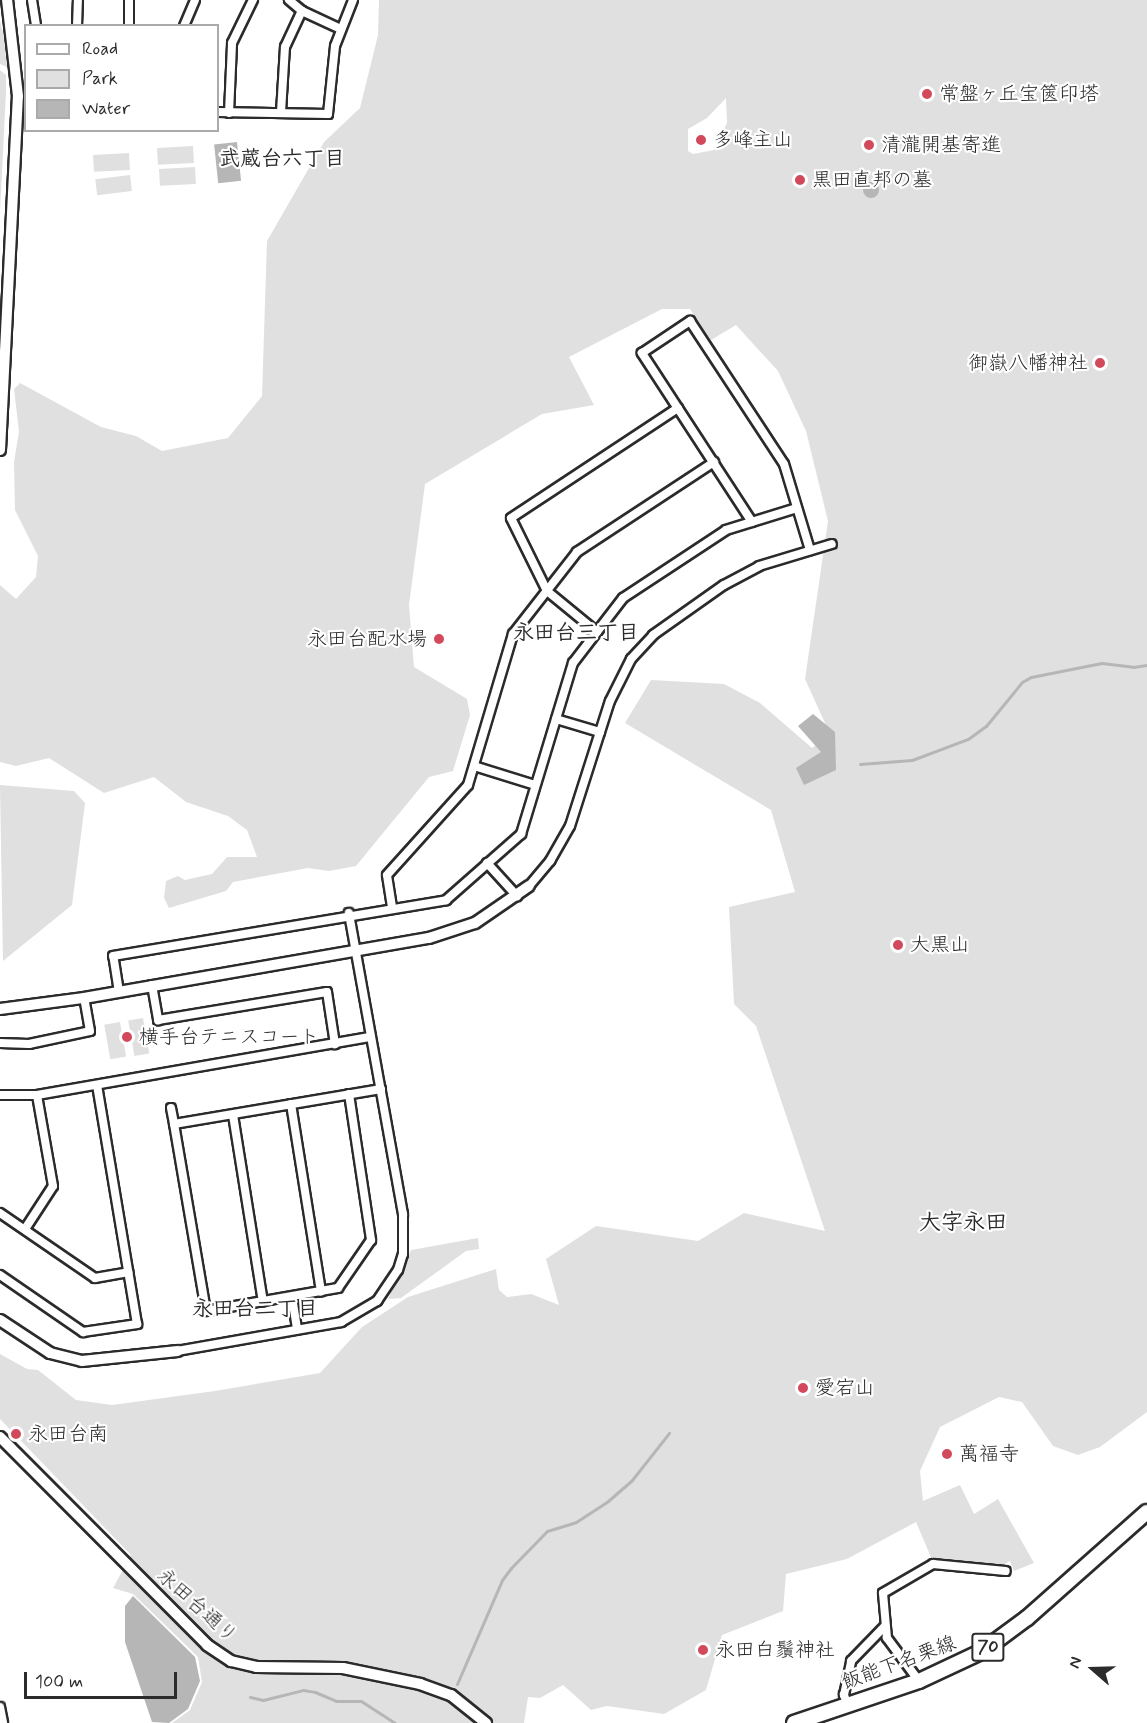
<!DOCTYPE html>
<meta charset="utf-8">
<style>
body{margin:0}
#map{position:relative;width:1147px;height:1723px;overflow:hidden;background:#fff;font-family:Mynerve,"Klee One",sans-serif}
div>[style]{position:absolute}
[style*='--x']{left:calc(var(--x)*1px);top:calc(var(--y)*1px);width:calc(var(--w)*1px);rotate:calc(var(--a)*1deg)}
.green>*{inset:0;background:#e0e0e0;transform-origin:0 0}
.water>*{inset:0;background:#b6b6b6;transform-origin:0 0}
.round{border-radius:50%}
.stream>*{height:3px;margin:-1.5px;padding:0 1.5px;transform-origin:1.5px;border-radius:1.5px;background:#b6b6b6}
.roads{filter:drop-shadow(2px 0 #2b2b2b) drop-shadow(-2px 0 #2b2b2b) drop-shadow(0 2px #2b2b2b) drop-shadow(0 -2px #2b2b2b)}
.minor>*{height:8px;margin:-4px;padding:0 4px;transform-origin:4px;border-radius:4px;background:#fff}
.tertiary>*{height:10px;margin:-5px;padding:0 5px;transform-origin:5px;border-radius:5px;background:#fff}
.primary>*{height:14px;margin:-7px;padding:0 7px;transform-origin:7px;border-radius:7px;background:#fff}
.dots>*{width:16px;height:16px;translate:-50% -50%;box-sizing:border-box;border:3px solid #fff;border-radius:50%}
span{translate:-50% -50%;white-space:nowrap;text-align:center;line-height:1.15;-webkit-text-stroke:4.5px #fff;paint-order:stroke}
.shield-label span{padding:2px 4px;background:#fff;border:2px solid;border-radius:4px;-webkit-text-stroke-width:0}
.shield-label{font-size:18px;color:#2b2b2b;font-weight:700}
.poi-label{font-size:20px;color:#2b2b2b}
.left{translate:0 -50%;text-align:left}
.right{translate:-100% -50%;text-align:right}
.street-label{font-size:20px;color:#2b2b2b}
.neighbourhood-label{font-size:21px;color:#2b2b2b;font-weight:700}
.quarter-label{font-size:22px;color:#2b2b2b;font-weight:700}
.legend{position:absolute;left:24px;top:24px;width:195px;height:108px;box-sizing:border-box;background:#fff;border:2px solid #aaa;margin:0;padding:8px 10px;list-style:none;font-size:18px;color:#2b2b2b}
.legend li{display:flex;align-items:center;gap:12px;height:30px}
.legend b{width:30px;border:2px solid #aaa}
.north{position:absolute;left:1063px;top:1639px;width:60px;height:60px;-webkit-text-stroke:4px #fff;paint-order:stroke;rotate:290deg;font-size:16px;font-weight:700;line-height:24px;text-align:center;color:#2b2b2b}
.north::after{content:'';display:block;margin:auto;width:21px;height:27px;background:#2b2b2b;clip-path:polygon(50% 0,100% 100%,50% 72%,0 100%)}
.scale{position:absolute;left:24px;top:1672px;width:153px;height:27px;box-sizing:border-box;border:3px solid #2b2b2b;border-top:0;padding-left:8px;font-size:18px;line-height:21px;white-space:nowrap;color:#2b2b2b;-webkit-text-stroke:4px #fff;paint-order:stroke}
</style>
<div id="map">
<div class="green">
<div style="clip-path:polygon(evenodd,379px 0,1147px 0,1147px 1412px,1100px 1447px,1078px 1455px,1053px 1446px,1022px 1402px,999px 1397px,940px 1427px,920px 1471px,923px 1501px,960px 1485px,974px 1514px,998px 1499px,1034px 1563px,1014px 1571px,1010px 1561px,998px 1568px,933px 1562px,916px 1522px,847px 1559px,786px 1574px,783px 1611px,722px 1635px,706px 1690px,664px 1714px,607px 1706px,591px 1710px,563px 1685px,540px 1698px,528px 1697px,524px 1723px,172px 1723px,190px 1710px,202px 1682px,198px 1657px,133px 1594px,113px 1588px,131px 1555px,0 1419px,0 1354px,27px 1369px,38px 1370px,76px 1400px,112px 1405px,215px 1391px,320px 1373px,362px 1327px,408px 1297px,496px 1269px,499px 1290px,507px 1297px,531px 1294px,559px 1305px,546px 1259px,596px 1226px,698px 1241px,744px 1213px,825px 1231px,756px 1026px,734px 1004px,729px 907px,795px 892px,771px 810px,625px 723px,651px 680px,724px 684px,760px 703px,812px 748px,830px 734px,805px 679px,828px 521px,806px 431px,778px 371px,736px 325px,711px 340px,690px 309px,662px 309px,569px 357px,594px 405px,542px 414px,425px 484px,409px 605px,414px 667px,467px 699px,470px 715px,453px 771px,429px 777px,356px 866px,329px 871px,308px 868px,233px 882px,226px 891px,169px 908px,164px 898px,166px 881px,178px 876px,185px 880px,212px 874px,227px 857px,257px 857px,247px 830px,228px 816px,186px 802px,154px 777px,104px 793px,49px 758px,16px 766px,0 762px,0 585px,16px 599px,36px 577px,38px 556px,15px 510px,14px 462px,19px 432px,14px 389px,20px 383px,101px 427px,136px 436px,162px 451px,228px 438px,262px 396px,267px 241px,324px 142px,360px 108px,378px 35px,379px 0,726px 98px,727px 123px,714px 150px,693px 154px,688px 151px,688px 129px,707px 118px,726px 98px)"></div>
<div style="clip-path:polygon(0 21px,3px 33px,7px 67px,0 64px)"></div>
<div style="clip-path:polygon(0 70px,6px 75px,6px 91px,0 212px)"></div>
<div style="left:193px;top:146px;width:17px;height:36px;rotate:87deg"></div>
<div style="left:129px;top:153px;width:17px;height:36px;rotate:87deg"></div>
<div style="left:195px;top:167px;width:17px;height:36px;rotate:87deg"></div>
<div style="left:130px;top:175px;width:16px;height:35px;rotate:83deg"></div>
<div style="clip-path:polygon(0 785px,74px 791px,85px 803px,72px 905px,3px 961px)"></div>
<div style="left:143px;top:1018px;width:36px;height:15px;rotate:80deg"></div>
<div style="left:120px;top:1022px;width:35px;height:16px;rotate:80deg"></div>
<div style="clip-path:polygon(478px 1238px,479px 1249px,466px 1251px,401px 1298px,388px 1299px,411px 1250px)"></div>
</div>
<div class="water">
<div style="left:237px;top:142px;width:39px;height:23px;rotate:84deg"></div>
<div class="round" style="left:863px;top:182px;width:16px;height:16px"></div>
<div style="clip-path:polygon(813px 714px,835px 732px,836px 770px,804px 785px,796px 768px,821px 752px,798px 726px)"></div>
<div style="clip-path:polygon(133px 1596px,195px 1657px,200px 1681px,188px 1709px,169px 1723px,152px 1722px,125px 1642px,125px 1606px)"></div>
</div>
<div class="stream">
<div style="--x:860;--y:764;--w:52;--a:-4.4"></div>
<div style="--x:912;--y:760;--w:60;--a:-20.6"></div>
<div style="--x:968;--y:739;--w:22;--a:-36"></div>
<div style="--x:986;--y:726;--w:57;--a:-50.7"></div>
<div style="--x:1022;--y:682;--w:10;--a:-29"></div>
<div style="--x:1031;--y:677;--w:72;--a:-11.2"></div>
<div style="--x:1102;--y:663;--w:31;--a:7"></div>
<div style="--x:1133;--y:667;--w:14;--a:-8"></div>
<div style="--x:457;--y:1684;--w:113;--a:-66.6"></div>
<div style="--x:502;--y:1580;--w:15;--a:-53"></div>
<div style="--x:511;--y:1568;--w:52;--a:-45.8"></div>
<div style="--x:547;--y:1531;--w:30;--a:-17"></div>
<div style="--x:576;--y:1522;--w:38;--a:-33"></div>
<div style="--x:608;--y:1501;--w:32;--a:-41"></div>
<div style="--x:632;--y:1480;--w:60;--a:-51.8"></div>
<div style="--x:250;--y:1697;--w:13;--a:13"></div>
<div style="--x:263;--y:1700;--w:41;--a:-14"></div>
<div style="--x:303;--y:1690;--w:12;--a:9"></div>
<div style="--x:315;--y:1692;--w:23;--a:23"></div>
<div style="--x:336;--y:1701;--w:25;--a:0"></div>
<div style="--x:361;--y:1701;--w:40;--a:32.9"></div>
</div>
<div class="roads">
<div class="minor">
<div style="--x:32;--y:0;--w:26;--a:81"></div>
<div style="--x:289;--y:0;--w:17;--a:40"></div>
<div style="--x:302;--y:11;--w:43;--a:24.8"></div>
<div style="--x:77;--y:26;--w:26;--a:-88"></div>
<div style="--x:129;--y:26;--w:26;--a:-90"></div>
<div style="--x:184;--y:26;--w:28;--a:-67"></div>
<div style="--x:218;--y:112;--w:110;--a:1"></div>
<div style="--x:328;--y:114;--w:68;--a:-84.1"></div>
<div style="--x:335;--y:46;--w:49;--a:-68.6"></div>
<div style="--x:281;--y:112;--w:65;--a:-86.5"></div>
<div style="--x:285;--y:47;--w:40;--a:-65"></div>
<div style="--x:229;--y:113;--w:70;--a:-87.5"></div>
<div style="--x:232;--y:43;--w:48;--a:-64"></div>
<div style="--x:752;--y:522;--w:202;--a:-123.1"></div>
<div style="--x:642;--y:353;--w:58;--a:-33.7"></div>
<div style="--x:690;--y:321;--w:171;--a:56.7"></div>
<div style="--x:784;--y:464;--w:90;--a:73.2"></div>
<div style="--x:597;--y:632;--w:65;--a:-140.6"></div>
<div style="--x:547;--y:591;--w:81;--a:-116.3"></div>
<div style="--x:511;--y:518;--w:200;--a:-33.4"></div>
<div style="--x:556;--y:719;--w:46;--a:16.5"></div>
<div style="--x:474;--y:766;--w:64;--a:17.3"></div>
<div style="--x:487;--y:863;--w:45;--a:47.7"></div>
<div style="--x:529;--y:886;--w:33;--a:-50"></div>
<div style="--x:550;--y:861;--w:40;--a:-60.3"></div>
<div style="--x:570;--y:826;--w:131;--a:-72.3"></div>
<div style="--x:610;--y:701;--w:47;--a:-63.4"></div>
<div style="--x:631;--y:659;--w:33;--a:-47"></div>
<div style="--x:653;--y:635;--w:87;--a:-35.2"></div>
<div style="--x:724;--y:585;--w:40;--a:-28"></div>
<div style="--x:759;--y:566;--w:76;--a:-16.8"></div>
<div style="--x:392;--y:907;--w:32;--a:-99"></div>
<div style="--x:387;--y:875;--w:121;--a:-48"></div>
<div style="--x:468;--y:785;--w:158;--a:-73.4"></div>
<div style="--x:513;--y:634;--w:104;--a:-52"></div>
<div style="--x:577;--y:552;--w:164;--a:-33.3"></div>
<div style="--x:152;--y:985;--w:36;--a:80"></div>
<div style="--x:158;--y:1020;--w:171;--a:-9.4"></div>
<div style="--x:327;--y:992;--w:53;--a:81.3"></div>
<div style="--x:119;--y:992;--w:36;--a:-99"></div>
<div style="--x:113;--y:956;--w:338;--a:-9.5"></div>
<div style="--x:446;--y:900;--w:100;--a:-41.3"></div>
<div style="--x:521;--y:834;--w:179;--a:-73.1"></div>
<div style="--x:573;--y:663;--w:82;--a:-52.4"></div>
<div style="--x:623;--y:598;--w:123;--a:-33.4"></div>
<div style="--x:726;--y:530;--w:74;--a:-17.2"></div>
<div style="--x:0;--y:1043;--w:29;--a:2"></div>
<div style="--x:29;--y:1044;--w:62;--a:-12"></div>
<div style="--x:90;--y:1031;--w:34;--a:-100"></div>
<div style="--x:349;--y:1094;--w:148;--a:81.4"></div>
<div style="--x:371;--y:1240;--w:58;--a:124.5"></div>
<div style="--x:338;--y:1288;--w:134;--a:170.1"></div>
<div style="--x:206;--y:1311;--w:190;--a:-99.7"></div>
<div style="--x:174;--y:1124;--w:210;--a:-9.6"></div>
<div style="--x:0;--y:1095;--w:37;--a:0"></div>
<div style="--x:37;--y:1095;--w:339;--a:-9.9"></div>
<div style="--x:291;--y:1104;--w:190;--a:80.9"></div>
<div style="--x:171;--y:1108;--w:16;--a:79"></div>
<div style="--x:233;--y:1115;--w:189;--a:80.9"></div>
<div style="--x:0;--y:1213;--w:115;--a:34.4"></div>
<div style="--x:95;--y:1278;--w:34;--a:-10"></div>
<div style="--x:25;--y:1229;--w:51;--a:-56.9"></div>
<div style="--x:53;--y:1186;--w:92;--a:-100"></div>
<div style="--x:0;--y:1275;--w:101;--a:34.5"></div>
<div style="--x:83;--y:1332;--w:55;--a:-8.4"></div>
<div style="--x:137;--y:1324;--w:242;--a:-99.5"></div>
<div style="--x:292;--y:1297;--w:33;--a:81"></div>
<div style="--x:177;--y:1351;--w:167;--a:-10"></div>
<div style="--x:341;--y:1322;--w:42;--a:-30.3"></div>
<div style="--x:377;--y:1301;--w:37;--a:-56"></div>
<div style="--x:398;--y:1270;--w:17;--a:-73"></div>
<div style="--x:403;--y:1254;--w:40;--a:-90"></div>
<div style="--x:403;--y:1214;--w:306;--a:-100.2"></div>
<div style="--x:919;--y:1681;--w:54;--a:-126.7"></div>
<div style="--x:887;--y:1638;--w:45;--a:-95.1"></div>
<div style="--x:883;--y:1593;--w:58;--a:-30.1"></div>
<div style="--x:933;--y:1564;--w:73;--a:5.5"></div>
<div style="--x:847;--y:1703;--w:9;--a:-111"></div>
<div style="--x:844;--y:1695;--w:35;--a:-78"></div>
<div style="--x:851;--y:1661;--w:49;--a:-45.8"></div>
<div style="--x:0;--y:1707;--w:16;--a:79"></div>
</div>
<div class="tertiary">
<div style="--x:0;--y:450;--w:354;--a:-87.1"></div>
<div style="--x:18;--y:96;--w:97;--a:-96.5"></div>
<div style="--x:0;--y:1009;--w:85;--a:-7.5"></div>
<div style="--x:84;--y:998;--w:350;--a:-9.9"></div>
<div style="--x:429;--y:938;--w:48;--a:-18.1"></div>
<div style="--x:475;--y:923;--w:65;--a:-34.4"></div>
<div style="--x:0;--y:1320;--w:60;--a:33.4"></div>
<div style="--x:50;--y:1353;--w:33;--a:14"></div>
<div style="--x:82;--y:1361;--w:96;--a:-6"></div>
<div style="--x:0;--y:1437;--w:293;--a:45.1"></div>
<div style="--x:207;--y:1645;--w:29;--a:34"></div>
<div style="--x:231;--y:1661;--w:26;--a:13"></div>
<div style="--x:256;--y:1667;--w:87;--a:0.7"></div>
<div style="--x:343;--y:1668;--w:79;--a:11.7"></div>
<div style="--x:420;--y:1684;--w:33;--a:20"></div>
<div style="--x:451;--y:1695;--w:45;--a:38.7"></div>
</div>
<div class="primary">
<div style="--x:794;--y:1723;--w:132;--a:-18.6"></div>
<div style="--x:919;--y:1681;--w:68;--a:-25.1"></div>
<div style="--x:981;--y:1652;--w:57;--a:-36.5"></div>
<div style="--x:1027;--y:1618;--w:160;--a:-41.5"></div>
</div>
</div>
<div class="dots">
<div style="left:927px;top:94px;background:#d1495b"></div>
<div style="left:701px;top:140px;background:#d1495b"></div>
<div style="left:869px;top:145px;background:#d1495b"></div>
<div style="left:800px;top:180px;background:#d1495b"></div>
<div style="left:1100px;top:363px;background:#d1495b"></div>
<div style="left:439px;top:639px;background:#d1495b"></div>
<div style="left:898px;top:945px;background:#d1495b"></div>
<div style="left:127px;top:1037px;background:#d1495b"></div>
<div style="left:803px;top:1388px;background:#d1495b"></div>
<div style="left:16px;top:1434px;background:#d1495b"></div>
<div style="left:947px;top:1454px;background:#d1495b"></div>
<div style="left:703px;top:1650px;background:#d1495b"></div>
</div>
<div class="shield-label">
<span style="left:988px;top:1647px">70</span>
</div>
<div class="poi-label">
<span class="left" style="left:939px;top:94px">常盤ヶ丘宝篋印塔</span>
<span class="left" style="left:713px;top:140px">多峰主山</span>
<span class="left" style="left:881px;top:145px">清瀧開基寄進</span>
<span class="left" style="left:812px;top:180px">黒田直邦の墓</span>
<span class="right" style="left:1088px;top:363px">御嶽八幡神社</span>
<span class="right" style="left:427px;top:639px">永田台配水場</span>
<span class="left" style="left:910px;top:945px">大黒山</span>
<span class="left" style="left:139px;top:1037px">横手台テニスコート</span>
<span class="left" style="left:815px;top:1388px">愛宕山</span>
<span class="left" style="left:28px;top:1434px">永田台南</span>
<span class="left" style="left:959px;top:1454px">萬福寺</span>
<span class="left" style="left:715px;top:1650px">永田白鬚神社</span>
</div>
<div class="street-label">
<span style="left:197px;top:1606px;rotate:42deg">永田台通り</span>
<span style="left:899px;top:1663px;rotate:-20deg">飯能下名栗線</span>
</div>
<div class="neighbourhood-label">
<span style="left:282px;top:159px">武蔵台六丁目</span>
<span style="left:576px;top:633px">永田台三丁目</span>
<span style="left:255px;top:1309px">永田台二丁目</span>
</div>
<div class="quarter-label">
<span style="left:963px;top:1224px">大字永田</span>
</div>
<ul class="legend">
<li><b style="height:8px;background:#fff"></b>Road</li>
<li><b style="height:16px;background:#e0e0e0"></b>Park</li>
<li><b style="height:16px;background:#b6b6b6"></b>Water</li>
</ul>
<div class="north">N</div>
<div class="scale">100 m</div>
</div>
